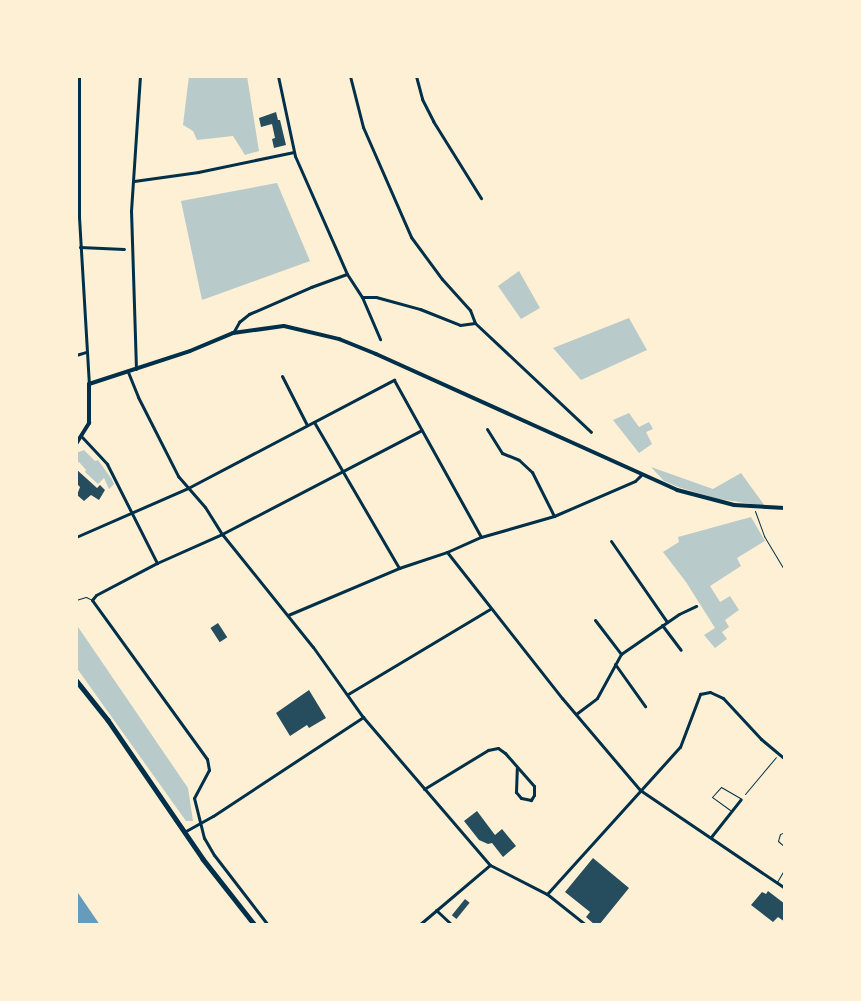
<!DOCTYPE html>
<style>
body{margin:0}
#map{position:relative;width:861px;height:1001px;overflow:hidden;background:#fdf0d5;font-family:Ubuntu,sans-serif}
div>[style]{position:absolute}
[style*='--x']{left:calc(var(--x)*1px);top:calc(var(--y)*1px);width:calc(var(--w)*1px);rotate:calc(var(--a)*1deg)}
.green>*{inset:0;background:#b9caca}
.water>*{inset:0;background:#669bbc}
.building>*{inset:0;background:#264d5e;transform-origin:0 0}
.path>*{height:1px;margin:-0.5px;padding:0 0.5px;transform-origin:0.5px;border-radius:0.5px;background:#003049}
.service>*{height:1px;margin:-0.5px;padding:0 0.5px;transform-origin:0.5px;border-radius:0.5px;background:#003049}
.minor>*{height:3px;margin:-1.5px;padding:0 1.5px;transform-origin:1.5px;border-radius:1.5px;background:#003049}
.tertiary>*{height:4px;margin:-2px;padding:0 2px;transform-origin:2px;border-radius:2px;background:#003049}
.secondary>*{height:4.5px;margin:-2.25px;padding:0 2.25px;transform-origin:2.25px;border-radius:2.25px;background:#003049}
span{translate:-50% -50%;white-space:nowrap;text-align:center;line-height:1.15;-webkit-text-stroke:4px #fdf0d5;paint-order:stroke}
.frame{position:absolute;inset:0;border:78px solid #fdf0d5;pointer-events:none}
</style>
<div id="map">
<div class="green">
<div style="clip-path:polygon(189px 76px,247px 76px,259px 151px,245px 155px,233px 136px,197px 140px,193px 131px,183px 125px)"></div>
<div style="clip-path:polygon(277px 183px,310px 261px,202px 300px,181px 201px)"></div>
<div style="clip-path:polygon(519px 271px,540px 308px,521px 319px,498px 286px)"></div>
<div style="clip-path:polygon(629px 318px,647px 350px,581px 380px,553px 348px)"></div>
<div style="clip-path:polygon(629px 413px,639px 427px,649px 422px,653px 429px,646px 432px,652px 444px,639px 453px,613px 420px)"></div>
<div style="clip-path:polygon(84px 450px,95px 461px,98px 460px,111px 478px,114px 484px,109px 489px,104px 478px,98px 484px,85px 472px,86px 470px,79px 462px,76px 464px,76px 453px)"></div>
<div style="clip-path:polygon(651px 467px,713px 489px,741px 473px,765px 506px,718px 499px,678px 487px,664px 481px)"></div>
<div style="clip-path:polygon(751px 517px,765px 541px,737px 558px,741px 566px,710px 586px,720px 602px,730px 596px,739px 610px,725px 620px,729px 627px,722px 632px,727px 639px,715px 648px,704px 635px,715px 628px,686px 582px,663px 552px,679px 542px,678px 537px)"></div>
<div style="clip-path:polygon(76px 624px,188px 788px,193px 821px,186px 821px,76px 667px)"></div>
</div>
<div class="water">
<div style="clip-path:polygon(76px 890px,100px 925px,76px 925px)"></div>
</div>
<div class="building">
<div style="clip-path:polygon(276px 112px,278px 120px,280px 120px,286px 145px,274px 148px,272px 139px,275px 138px,272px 124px,261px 127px,259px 118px)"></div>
<div style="clip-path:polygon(76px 469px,97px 488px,100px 485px,105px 490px,99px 500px,91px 495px,84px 501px,77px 495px,80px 487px,76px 483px)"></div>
<div style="left:218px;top:623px;width:17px;height:9px;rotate:57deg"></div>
<div style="clip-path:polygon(309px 690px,326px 718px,309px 728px,307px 725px,290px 736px,276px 713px)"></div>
<div style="clip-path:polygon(477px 811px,495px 835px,502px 829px,516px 846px,503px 857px,492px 843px,488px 844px,479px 840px,464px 821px)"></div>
<div style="clip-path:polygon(593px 858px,629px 888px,599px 925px,595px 925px,586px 917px,590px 912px,565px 892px)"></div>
<div style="clip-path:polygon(768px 891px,785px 904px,785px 922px,778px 917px,773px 922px,751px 905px,762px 892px,766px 894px)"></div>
<div style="left:465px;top:899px;width:6px;height:21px;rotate:39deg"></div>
</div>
<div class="path">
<div style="--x:755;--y:511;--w:27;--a:70"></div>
<div style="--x:764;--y:536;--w:41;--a:59"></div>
<div style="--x:745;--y:794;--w:48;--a:-50"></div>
</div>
<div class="service">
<div style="--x:76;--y:600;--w:10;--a:-17"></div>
<div style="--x:86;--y:597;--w:7;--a:27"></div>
<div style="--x:730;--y:810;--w:22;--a:-144"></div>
<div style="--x:712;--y:797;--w:13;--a:-48"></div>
<div style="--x:721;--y:787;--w:22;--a:30"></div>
<div style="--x:785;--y:832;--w:5;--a:158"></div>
<div style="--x:780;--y:834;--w:7;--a:106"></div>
<div style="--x:778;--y:841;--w:9;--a:41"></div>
<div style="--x:777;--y:882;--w:16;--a:-60"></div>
</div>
<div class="minor">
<div style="--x:79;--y:76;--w:141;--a:90"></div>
<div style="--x:79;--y:217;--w:167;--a:86.6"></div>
<div style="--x:278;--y:76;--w:82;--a:78"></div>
<div style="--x:295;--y:156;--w:129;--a:66.2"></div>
<div style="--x:347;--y:274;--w:27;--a:57"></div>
<div style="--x:362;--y:297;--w:46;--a:66.8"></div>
<div style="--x:350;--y:76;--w:53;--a:75.7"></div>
<div style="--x:363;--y:127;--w:120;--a:66.4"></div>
<div style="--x:411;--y:237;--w:52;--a:53.6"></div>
<div style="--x:442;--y:279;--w:42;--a:47.9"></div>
<div style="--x:470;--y:310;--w:14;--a:69"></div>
<div style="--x:475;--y:323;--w:159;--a:43.2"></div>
<div style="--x:416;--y:76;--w:24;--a:75"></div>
<div style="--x:422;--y:99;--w:25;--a:63"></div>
<div style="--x:433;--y:121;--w:91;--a:58.1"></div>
<div style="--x:134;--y:181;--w:65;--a:-8"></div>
<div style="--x:198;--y:172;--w:98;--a:-11.8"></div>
<div style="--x:80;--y:247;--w:44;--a:2.6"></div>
<div style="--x:362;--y:297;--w:14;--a:0"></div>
<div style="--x:376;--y:297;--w:46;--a:15.3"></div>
<div style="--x:420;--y:309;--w:43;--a:21.8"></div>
<div style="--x:460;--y:325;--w:15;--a:-8"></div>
<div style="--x:233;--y:333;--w:13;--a:-61"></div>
<div style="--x:239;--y:322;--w:13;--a:-39"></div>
<div style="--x:249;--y:314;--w:68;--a:-23.5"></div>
<div style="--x:311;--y:287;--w:38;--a:-20"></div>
<div style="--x:76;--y:355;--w:10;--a:-17"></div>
<div style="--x:136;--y:369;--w:158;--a:-91.8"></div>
<div style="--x:131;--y:211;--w:135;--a:-86.2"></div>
<div style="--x:128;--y:372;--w:27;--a:68"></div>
<div style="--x:138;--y:397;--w:89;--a:63.1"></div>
<div style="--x:178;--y:476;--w:41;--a:48.9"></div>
<div style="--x:205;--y:507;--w:32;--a:58"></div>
<div style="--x:222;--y:534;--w:145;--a:51.2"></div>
<div style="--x:313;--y:647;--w:86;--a:54.5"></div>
<div style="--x:363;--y:717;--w:195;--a:49.4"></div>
<div style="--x:490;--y:865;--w:64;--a:27"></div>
<div style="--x:547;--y:894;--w:50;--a:38.5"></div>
<div style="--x:282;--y:376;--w:55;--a:63"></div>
<div style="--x:314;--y:422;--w:169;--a:59.8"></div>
<div style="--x:487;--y:429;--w:28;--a:58"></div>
<div style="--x:502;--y:453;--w:18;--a:22"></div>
<div style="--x:519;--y:460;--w:18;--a:43"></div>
<div style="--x:532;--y:472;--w:49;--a:63.4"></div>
<div style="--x:82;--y:437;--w:37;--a:47"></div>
<div style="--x:107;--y:464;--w:111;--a:63.2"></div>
<div style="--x:76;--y:537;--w:122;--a:-23.6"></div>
<div style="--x:188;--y:488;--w:233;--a:-27.7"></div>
<div style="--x:394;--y:380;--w:179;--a:61"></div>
<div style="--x:611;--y:541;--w:98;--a:55.3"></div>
<div style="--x:447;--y:552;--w:186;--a:51.8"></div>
<div style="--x:562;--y:698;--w:121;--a:49.7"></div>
<div style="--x:640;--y:790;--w:175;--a:34.1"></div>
<div style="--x:288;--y:615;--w:121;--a:-22.9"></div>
<div style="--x:399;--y:568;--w:51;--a:-18.4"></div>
<div style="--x:447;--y:552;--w:37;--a:-24"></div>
<div style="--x:481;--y:537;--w:76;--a:-16"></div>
<div style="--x:554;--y:516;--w:88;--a:-23.4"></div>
<div style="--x:635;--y:481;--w:8;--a:-45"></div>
<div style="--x:595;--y:620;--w:43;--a:52.6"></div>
<div style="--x:662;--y:625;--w:31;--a:53"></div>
<div style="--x:615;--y:664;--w:52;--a:54.5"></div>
<div style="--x:348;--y:694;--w:165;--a:-30.9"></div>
<div style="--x:576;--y:714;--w:26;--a:-37"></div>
<div style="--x:597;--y:698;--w:50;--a:-61.4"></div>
<div style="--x:621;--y:654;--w:70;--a:-34.6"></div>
<div style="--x:679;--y:614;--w:19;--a:-25"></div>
<div style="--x:424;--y:789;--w:75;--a:-31.4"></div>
<div style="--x:488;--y:750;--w:10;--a:-11"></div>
<div style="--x:498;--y:748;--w:9;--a:36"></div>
<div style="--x:505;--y:753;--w:44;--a:48.7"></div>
<div style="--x:534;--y:786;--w:9;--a:90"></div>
<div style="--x:534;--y:795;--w:6;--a:121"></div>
<div style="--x:531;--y:800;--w:10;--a:-169"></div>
<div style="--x:521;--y:798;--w:8;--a:-130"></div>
<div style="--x:516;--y:792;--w:24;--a:-88"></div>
<div style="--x:184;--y:832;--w:33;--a:-29"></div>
<div style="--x:213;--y:816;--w:180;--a:-33.4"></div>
<div style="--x:711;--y:837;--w:48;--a:-51.7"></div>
<div style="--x:547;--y:894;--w:198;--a:-47.9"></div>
<div style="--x:680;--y:747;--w:57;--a:-69.3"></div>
<div style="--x:700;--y:694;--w:10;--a:-11"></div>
<div style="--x:710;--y:692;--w:14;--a:25"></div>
<div style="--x:723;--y:698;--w:56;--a:47.2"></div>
<div style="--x:761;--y:739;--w:31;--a:40"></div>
<div style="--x:436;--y:910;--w:22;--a:43"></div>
<div style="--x:268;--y:925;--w:88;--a:-127.6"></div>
<div style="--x:214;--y:855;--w:20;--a:-120"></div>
<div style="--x:204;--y:838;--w:41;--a:-104"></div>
<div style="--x:194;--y:798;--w:32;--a:-62"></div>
<div style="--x:209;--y:770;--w:11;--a:-100"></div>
<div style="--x:207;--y:759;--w:196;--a:-125.9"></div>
<div style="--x:92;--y:600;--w:6;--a:-51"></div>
<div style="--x:96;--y:595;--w:69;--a:-27.7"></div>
<div style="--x:157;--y:563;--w:71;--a:-24"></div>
<div style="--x:222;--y:534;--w:225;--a:-27.5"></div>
<div style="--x:419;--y:925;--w:93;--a:-40.2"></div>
</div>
<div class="tertiary">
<div style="--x:76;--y:444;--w:25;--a:-58"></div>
<div style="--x:89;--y:423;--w:39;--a:-90"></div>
<div style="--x:89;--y:384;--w:106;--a:-18.1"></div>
<div style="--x:190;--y:351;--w:47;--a:-22.7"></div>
<div style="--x:233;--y:333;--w:51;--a:-7.8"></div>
<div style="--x:284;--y:326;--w:57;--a:13.3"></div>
<div style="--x:339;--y:339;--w:40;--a:22"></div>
<div style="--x:376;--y:354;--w:330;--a:24.3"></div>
<div style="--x:677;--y:490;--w:59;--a:14.7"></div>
<div style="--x:734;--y:505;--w:51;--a:3.4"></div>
</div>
<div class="secondary">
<div style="--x:76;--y:680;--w:51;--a:51.3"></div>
<div style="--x:108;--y:720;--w:168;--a:55.6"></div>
<div style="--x:203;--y:859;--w:84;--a:51.8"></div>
</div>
<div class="frame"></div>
</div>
